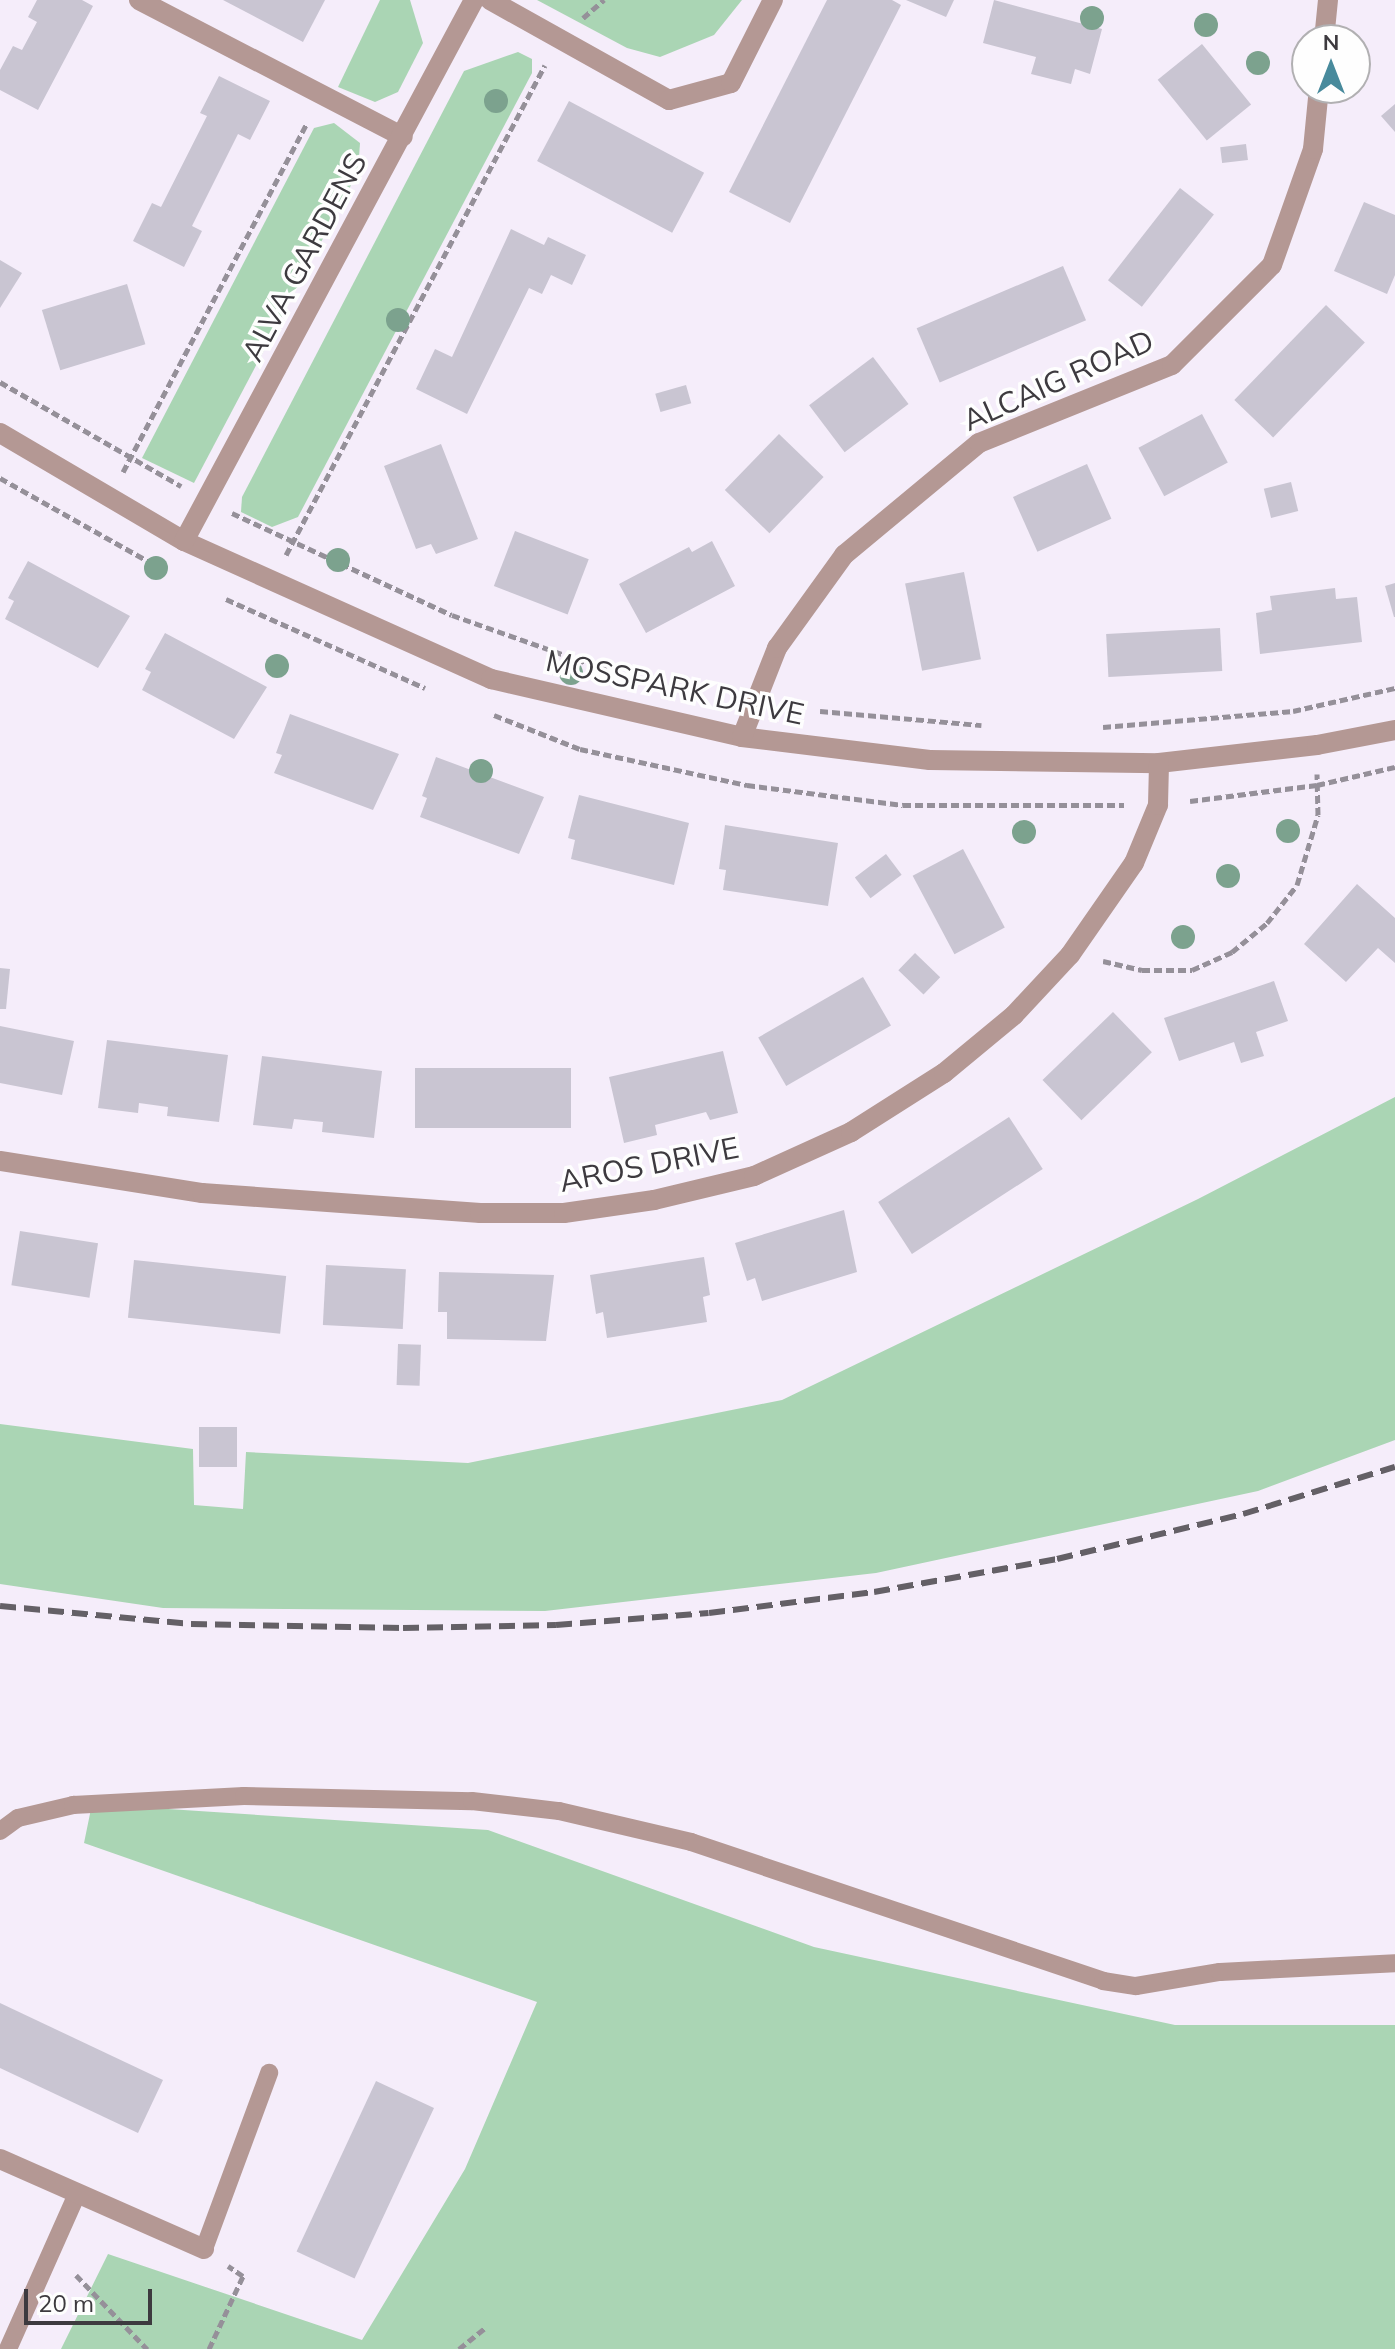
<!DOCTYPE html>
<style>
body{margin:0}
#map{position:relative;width:1395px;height:2349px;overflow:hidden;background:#f5edfa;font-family:Mulish,sans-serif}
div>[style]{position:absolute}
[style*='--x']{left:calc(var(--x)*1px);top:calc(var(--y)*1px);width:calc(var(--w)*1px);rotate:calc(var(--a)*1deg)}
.green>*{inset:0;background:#aad5b4}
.building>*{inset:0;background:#c9c5d2;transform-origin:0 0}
.path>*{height:5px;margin-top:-2.5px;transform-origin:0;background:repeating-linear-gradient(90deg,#959099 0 8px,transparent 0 12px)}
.lane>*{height:18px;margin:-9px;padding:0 9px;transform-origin:9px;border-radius:9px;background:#b49894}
.street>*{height:20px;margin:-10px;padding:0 10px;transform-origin:10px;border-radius:10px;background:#b49894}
.rail>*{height:6px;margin-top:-3px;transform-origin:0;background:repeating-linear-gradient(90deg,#646066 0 16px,transparent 0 24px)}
.trees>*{width:24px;height:24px;margin:-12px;border-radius:50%;background:#7ca28e}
span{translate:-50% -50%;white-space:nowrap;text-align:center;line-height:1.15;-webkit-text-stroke:7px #fefefe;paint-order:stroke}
.street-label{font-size:30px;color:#3d3a3f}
.north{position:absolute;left:1291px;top:24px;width:80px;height:80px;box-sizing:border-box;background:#fefefe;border:2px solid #b1b0b2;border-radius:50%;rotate:0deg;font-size:22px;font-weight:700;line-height:32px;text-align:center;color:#3d3a3f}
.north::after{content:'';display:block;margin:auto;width:28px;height:36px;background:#488a9c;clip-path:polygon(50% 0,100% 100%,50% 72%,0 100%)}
.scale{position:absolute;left:24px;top:2289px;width:128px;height:36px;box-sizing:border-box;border:4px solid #3d3a3f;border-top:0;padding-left:10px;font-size:24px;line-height:28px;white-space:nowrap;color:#3d3a3f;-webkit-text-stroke:6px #fefefe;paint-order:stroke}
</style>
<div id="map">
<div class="green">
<div style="clip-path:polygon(380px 0,410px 0,423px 43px,398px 92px,375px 102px,338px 87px)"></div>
<div style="clip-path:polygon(537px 0,742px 0,714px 35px,660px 57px,627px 48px)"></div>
<div style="clip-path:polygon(518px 52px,532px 59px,532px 73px,298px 517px,272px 527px,241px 512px,242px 497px,464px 71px)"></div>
<div style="clip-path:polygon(334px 123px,360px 143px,358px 172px,194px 483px,142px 458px,314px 128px)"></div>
<div style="clip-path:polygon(1395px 1097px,1395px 1440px,1258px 1491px,876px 1573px,545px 1611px,163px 1608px,0 1584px,0 1424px,193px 1449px,194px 1505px,243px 1509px,246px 1452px,468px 1463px,782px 1400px,1198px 1199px)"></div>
<div style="clip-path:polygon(92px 1804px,488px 1830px,814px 1947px,1175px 2025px,1395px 2025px,1395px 2349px,61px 2349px,108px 2254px,362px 2340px,465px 2169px,537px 2002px,84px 1843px)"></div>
</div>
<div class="building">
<div style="clip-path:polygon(37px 0,82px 0,93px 6px,38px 110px,0 90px,0 70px,13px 46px,22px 50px,37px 22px,28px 17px)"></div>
<div style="clip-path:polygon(223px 0,325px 0,303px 42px)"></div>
<div style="clip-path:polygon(827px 0,892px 0,901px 5px,790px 223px,729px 192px)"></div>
<div style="clip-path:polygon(906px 0,954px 0,946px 17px)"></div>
<div style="clip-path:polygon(994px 0,1102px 29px,1090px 74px,1075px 69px,1071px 84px,1031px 74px,1036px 57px,983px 43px)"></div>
<div style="left:1202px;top:44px;width:78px;height:57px;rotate:51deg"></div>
<div style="clip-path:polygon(219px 76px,270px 101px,250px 140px,238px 134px,192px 226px,202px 231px,184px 267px,133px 241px,152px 203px,161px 207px,207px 116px,200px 113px)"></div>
<div style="left:569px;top:101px;width:153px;height:68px;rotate:28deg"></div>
<div style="clip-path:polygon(1395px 104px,1395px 132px,1381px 116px)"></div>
<div style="left:1246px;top:144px;width:16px;height:26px;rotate:83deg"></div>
<div style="left:1180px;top:188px;width:43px;height:117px;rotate:38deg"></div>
<div style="clip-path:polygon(1364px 202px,1395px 215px,1395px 275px,1387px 294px,1334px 271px)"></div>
<div style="clip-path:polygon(511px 229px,544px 245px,548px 237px,586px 255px,572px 285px,551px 275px,542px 294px,529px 288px,467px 414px,416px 389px,435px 349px,452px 357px)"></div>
<div style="clip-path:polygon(0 260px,22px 273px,0 308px)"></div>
<div style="left:1063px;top:266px;width:59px;height:159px;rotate:67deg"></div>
<div style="left:127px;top:284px;width:63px;height:89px;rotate:73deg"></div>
<div style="left:1326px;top:305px;width:54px;height:132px;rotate:44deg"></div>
<div style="left:873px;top:357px;width:59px;height:80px;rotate:53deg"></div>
<div style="left:686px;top:385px;width:19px;height:32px;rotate:74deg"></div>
<div style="left:1202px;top:414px;width:55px;height:72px;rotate:62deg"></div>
<div style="left:779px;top:434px;width:62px;height:78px;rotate:44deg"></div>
<div style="clip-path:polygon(441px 444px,478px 539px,436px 554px,431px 544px,416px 549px,384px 466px)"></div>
<div style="left:1087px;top:464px;width:60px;height:81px;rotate:66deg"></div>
<div style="left:1291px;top:482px;width:30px;height:28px;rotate:76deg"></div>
<div style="left:515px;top:531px;width:79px;height:59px;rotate:21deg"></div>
<div style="clip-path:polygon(712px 541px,735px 586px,646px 633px,619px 584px,689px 547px,692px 552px)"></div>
<div style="clip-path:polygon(28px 561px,130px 616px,98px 668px,5px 619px,14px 601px,8px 598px)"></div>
<div style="left:964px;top:572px;width:89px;height:60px;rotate:79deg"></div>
<div style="clip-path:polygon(1395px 583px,1395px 617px,1394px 617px,1385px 586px)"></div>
<div style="clip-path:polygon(1335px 588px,1336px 599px,1357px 597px,1362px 642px,1260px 654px,1256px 613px,1272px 610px,1270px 596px)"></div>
<div style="left:1220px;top:628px;width:43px;height:114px;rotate:87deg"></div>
<div style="clip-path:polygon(165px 633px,267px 687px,234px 739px,142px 690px,151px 672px,145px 669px)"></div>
<div style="clip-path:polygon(290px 714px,399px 754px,373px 810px,274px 773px,282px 755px,276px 753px)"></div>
<div style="clip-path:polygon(436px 757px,544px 797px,519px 854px,420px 817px,427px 798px,422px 796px)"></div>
<div style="clip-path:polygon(579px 795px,689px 823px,674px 885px,571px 859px,575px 840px,568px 838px)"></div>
<div style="clip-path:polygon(725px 825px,838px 843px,828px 906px,723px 890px,726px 870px,719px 869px)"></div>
<div style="left:963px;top:849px;width:89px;height:57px;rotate:62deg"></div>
<div style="left:886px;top:854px;width:26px;height:39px;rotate:53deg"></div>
<div style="clip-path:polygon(1357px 884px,1395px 918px,1395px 963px,1378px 948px,1346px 982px,1304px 944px)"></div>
<div style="left:915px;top:953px;width:35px;height:24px;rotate:44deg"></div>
<div style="clip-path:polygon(0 968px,10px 969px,6px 1009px,0 1009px)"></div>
<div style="left:863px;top:977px;width:56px;height:121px;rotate:60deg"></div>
<div style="clip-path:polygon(1274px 981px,1288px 1021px,1256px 1032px,1264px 1056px,1241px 1063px,1234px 1042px,1179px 1061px,1164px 1018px)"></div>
<div style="left:1113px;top:1012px;width:56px;height:98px;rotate:46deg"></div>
<div style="clip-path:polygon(0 1026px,74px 1041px,62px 1095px,0 1083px)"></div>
<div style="clip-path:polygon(107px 1040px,228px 1055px,219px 1122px,167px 1116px,168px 1107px,139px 1103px,138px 1113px,98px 1108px)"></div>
<div style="clip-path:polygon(723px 1051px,738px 1113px,710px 1120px,706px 1112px,655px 1125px,657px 1135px,624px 1143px,609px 1077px)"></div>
<div style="clip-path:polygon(262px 1056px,382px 1071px,374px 1138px,322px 1132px,323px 1122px,294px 1119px,292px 1129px,253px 1125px)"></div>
<div style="left:415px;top:1068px;width:156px;height:60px"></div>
<div style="left:1009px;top:1117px;width:62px;height:156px;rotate:57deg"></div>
<div style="clip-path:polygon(844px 1210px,857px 1272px,762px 1301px,755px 1278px,747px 1281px,735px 1243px)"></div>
<div style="left:20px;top:1231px;width:79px;height:55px;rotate:9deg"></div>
<div style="clip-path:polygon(704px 1257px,710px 1295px,703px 1297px,707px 1322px,607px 1338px,603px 1312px,596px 1314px,590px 1275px)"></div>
<div style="left:134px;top:1260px;width:153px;height:58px;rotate:6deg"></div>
<div style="left:326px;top:1265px;width:80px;height:60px;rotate:3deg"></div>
<div style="clip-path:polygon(439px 1272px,554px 1275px,546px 1341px,447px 1339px,447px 1312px,438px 1312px)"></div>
<div style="left:398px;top:1344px;width:23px;height:41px;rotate:2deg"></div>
<div style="left:199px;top:1427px;width:38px;height:40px"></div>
<div style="clip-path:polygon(0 2003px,163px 2080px,138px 2133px,0 2068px)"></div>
<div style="left:376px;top:2081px;width:64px;height:188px;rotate:25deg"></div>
</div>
<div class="path">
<div style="--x:583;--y:18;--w:28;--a:-41"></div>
<div style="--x:0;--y:382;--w:209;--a:29.9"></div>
<div style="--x:123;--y:472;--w:395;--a:-62.2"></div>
<div style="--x:0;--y:478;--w:190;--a:29.3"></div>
<div style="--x:232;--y:513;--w:242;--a:24.9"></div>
<div style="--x:452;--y:615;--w:168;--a:19.5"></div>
<div style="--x:286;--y:555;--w:554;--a:-62.14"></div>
<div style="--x:226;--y:599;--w:218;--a:24.1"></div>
<div style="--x:820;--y:711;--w:162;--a:5"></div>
<div style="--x:494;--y:715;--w:92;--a:21.6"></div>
<div style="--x:580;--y:749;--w:171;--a:12.2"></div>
<div style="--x:747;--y:785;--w:157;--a:7.3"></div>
<div style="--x:903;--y:805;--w:221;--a:0"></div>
<div style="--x:1103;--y:727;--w:191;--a:-4.8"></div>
<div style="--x:1293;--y:711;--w:105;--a:-12.7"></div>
<div style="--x:1190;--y:801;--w:128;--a:-7.2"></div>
<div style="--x:1317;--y:785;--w:80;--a:-13"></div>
<div style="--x:1103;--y:961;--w:40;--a:13"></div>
<div style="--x:1142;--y:970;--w:50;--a:0"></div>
<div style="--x:1192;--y:970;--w:44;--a:-24.2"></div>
<div style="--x:1232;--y:952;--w:45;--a:-39.6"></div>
<div style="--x:1267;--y:923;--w:48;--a:-51.7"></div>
<div style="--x:1297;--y:885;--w:73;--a:-73.3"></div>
<div style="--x:1318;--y:815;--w:41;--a:-91.4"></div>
<div style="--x:76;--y:2275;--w:103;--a:46.2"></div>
<div style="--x:209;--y:2349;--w:81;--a:-65"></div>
<div style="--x:243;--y:2276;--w:18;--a:-146"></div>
<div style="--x:459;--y:2349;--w:35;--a:-39"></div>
</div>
<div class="lane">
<div style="--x:0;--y:1831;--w:22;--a:-36"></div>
<div style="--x:18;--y:1818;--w:57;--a:-13.3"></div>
<div style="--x:73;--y:1805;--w:171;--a:-3"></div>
<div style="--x:244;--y:1796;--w:228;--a:1.3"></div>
<div style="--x:472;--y:1801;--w:88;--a:6.6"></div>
<div style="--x:559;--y:1811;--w:136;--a:13.2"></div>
<div style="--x:691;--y:1842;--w:435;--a:18.6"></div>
<div style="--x:1103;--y:1981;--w:33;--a:9"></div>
<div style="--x:1136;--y:1986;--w:85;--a:-9.5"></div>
<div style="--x:1220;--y:1972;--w:175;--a:-2.9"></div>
<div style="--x:204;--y:2249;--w:188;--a:-69.7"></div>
<div style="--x:8;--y:2349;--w:167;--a:-66"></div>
</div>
<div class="street">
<div style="--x:139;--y:0;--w:297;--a:27.4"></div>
<div style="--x:490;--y:0;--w:205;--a:29.2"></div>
<div style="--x:669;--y:100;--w:64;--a:-15.3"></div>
<div style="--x:731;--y:83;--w:93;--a:-63.2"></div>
<div style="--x:1324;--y:40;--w:40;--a:-84.3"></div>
<div style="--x:0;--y:433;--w:213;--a:30.4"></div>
<div style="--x:184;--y:541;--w:337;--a:24.2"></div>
<div style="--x:491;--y:679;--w:258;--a:13"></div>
<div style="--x:742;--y:737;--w:189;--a:7"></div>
<div style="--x:930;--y:760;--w:229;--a:0.8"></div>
<div style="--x:1159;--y:763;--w:159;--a:-6.5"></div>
<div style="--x:1317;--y:745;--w:79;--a:-10.9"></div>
<div style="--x:184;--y:541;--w:614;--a:-61.81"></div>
<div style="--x:742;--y:737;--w:96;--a:-68.5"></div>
<div style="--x:777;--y:648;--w:115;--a:-54.2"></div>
<div style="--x:844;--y:555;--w:175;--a:-39.7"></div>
<div style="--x:979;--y:443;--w:208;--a:-22"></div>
<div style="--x:1172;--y:365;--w:141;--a:-45"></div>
<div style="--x:1272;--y:265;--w:123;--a:-70.5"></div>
<div style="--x:1313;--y:149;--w:61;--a:-84.4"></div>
<div style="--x:0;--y:1161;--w:205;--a:9"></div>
<div style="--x:202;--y:1193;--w:279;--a:4.1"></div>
<div style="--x:480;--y:1213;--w:84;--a:0"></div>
<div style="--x:564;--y:1213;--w:91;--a:-8.2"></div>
<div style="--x:654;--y:1200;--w:103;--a:-13.5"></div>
<div style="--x:754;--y:1176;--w:107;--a:-24.4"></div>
<div style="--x:851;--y:1132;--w:110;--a:-32.4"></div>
<div style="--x:944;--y:1073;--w:91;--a:-39.6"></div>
<div style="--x:1014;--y:1015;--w:82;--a:-47"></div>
<div style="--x:1070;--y:955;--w:112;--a:-55.2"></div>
<div style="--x:1134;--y:863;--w:63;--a:-67.5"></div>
<div style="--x:1158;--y:805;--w:42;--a:-88.6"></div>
<div style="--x:0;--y:2159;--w:223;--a:23.8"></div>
</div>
<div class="rail">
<div style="--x:0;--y:1606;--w:192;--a:5.4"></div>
<div style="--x:191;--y:1624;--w:212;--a:1.1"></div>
<div style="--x:403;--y:1628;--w:153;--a:-1.1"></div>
<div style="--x:556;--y:1625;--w:153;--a:-4.5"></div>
<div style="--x:709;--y:1613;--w:166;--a:-7.3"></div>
<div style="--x:874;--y:1592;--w:186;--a:-10.2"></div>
<div style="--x:1057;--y:1559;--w:191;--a:-13.6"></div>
<div style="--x:1243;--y:1514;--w:159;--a:-17.2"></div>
</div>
<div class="trees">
<div style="left:1092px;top:18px"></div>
<div style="left:1206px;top:25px"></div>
<div style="left:1258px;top:63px"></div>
<div style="left:496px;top:101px"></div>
<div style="left:398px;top:320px"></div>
<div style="left:338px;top:560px"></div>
<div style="left:156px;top:568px"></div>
<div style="left:277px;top:666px"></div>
<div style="left:571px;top:673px"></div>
<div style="left:481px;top:771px"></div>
<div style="left:1288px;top:831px"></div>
<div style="left:1024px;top:832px"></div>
<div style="left:1228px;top:876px"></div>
<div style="left:1183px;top:937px"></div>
</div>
<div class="street-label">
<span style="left:304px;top:257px;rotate:-62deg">ALVA GARDENS</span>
<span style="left:1058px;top:380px;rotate:-24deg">ALCAIG ROAD</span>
<span style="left:675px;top:687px;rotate:12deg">MOSSPARK DRIVE</span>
<span style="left:649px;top:1164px;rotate:-11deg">AROS DRIVE</span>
</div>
<div class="north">N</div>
<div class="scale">20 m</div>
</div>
